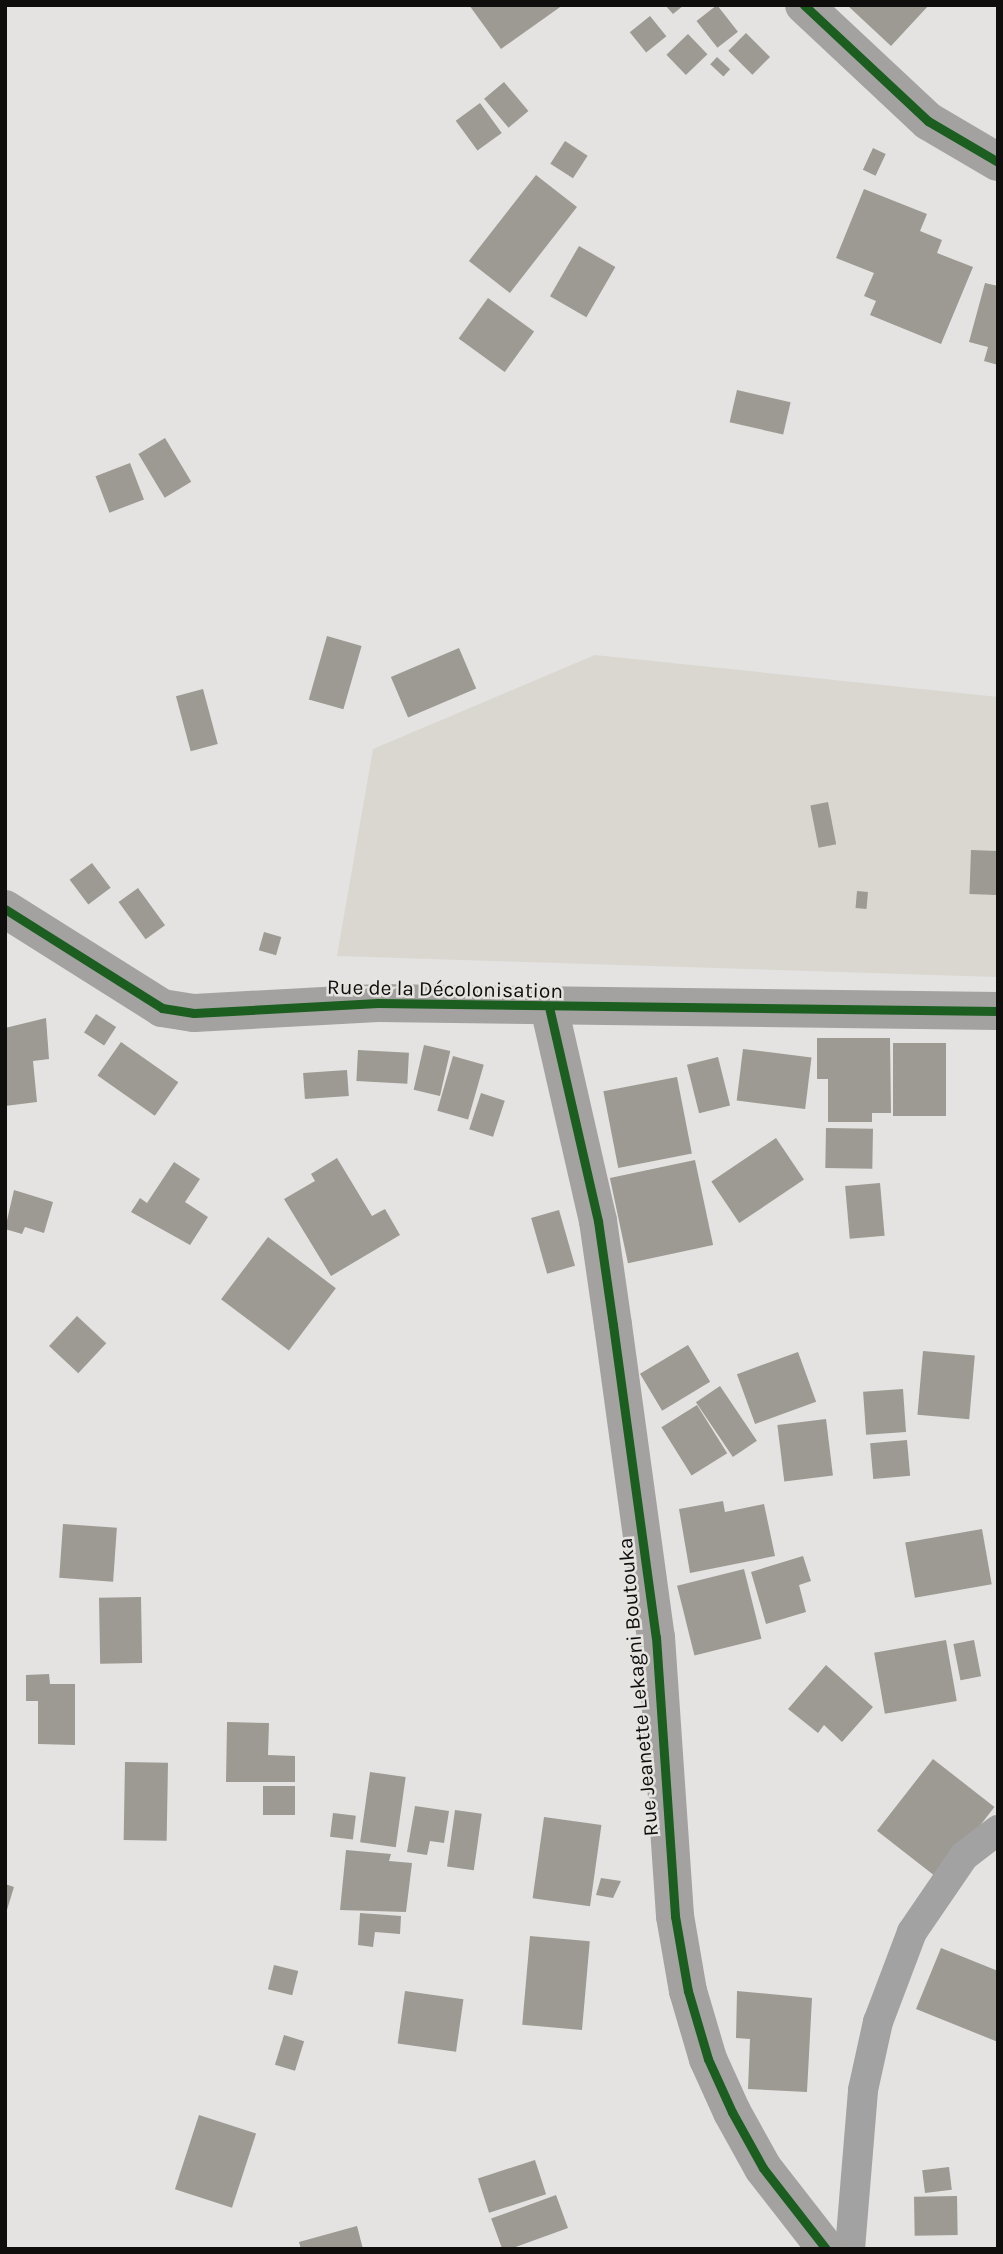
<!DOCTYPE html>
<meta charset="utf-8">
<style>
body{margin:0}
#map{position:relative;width:1003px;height:2254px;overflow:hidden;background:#e4e3e1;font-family:Karla,sans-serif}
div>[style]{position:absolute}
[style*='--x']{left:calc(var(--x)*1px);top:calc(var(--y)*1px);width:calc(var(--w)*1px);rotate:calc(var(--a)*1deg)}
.built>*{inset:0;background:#d9d7d0}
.building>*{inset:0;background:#9c9a92;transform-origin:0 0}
.street>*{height:30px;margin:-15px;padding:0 15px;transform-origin:15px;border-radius:15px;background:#a3a2a2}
.secondary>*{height:38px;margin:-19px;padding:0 19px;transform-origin:19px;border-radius:19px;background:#a3a2a1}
.cycleway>*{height:9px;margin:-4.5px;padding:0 4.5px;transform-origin:4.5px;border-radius:4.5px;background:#1b5e20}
span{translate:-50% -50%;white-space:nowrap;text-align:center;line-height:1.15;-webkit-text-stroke:5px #e5e4e0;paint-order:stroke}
.street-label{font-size:21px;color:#0f0e0d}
.frame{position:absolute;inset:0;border:7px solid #0f0e0d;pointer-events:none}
</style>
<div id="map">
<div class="built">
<div style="clip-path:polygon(595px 655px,998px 697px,998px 977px,337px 956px,373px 749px)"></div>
</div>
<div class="building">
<div style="clip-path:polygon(469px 5px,563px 5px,501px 49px)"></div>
<div style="clip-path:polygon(665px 5px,684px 5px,673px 14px)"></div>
<div style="left:717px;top:5px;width:34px;height:26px;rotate:52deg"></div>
<div style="clip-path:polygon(847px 5px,929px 5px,891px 46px)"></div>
<div style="left:650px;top:16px;width:26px;height:26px;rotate:51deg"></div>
<div style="left:746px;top:33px;width:34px;height:25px;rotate:45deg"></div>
<div style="left:688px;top:34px;width:28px;height:30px;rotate:46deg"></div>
<div style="left:717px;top:57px;width:18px;height:10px;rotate:43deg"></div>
<div style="left:504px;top:82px;width:38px;height:26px;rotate:50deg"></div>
<div style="left:480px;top:103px;width:37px;height:30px;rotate:54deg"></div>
<div style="left:565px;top:141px;width:27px;height:27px;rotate:33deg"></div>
<div style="left:873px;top:148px;width:14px;height:24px;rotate:25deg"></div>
<div style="left:536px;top:175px;width:52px;height:109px;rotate:38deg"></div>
<div style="clip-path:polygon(864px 189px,927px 214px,920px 231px,942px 240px,937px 253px,973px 267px,941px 344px,870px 315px,876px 301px,864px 296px,874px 273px,836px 258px)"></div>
<div style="left:579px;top:246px;width:42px;height:58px;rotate:30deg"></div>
<div style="clip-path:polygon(985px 283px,998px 286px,998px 365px,984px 361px,988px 347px,969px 342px)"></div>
<div style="left:488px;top:298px;width:57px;height:50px;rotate:36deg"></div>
<div style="left:737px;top:390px;width:55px;height:33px;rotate:13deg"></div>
<div style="left:165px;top:438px;width:51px;height:31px;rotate:59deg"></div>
<div style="left:130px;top:463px;width:39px;height:37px;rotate:69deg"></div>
<div style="left:327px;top:636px;width:36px;height:66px;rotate:16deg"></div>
<div style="left:459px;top:648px;width:44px;height:74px;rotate:67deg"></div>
<div style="left:203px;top:689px;width:57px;height:28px;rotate:75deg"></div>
<div style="left:828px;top:802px;width:43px;height:18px;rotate:79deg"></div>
<div style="left:971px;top:850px;width:27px;height:44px;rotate:2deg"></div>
<div style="left:92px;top:863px;width:31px;height:28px;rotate:53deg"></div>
<div style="left:138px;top:888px;width:46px;height:24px;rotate:54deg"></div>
<div style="left:857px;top:891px;width:11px;height:17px;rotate:5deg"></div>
<div style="left:264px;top:932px;width:18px;height:19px;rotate:16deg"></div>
<div style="left:96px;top:1014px;width:24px;height:22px;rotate:33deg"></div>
<div style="clip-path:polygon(46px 1018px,49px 1059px,33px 1061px,37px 1102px,5px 1106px,5px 1028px)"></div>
<div style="clip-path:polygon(817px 1038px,890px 1038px,891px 1113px,872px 1113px,872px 1122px,828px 1122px,828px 1079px,817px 1079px)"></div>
<div style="left:121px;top:1042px;width:70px;height:41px;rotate:35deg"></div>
<div style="left:893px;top:1043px;width:53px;height:73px"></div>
<div style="left:424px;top:1045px;width:27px;height:46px;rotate:13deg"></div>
<div style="left:743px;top:1049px;width:69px;height:52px;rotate:7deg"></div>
<div style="left:358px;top:1050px;width:51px;height:31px;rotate:3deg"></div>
<div style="left:453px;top:1056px;width:32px;height:57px;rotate:16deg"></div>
<div style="left:718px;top:1057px;width:50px;height:32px;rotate:76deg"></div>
<div style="left:347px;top:1070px;width:26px;height:44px;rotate:86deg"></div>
<div style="left:677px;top:1077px;width:78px;height:75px;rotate:79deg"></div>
<div style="left:481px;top:1093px;width:25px;height:38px;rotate:18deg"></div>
<div style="left:826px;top:1128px;width:47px;height:40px;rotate:1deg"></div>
<div style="left:776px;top:1138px;width:50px;height:78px;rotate:56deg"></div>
<div style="clip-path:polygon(337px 1158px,372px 1216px,385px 1209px,400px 1235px,331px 1276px,284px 1199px,315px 1181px,311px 1174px)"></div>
<div style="left:695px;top:1160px;width:87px;height:87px;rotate:78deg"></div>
<div style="clip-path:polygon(174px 1162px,200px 1179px,185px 1202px,208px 1217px,190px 1245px,131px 1212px,140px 1198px,147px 1203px)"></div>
<div style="left:880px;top:1183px;width:53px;height:35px;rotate:85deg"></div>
<div style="clip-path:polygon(14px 1190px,53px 1202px,44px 1233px,25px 1227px,22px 1234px,5px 1229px)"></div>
<div style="left:559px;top:1210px;width:58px;height:29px;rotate:74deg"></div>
<div style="left:268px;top:1237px;width:85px;height:78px;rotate:37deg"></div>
<div style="left:77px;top:1316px;width:40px;height:41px;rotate:43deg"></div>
<div style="left:688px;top:1345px;width:43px;height:56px;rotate:59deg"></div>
<div style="left:923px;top:1351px;width:52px;height:64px;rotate:5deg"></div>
<div style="left:798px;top:1352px;width:53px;height:65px;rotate:70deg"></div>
<div style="left:720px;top:1386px;width:66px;height:29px;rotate:56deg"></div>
<div style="left:903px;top:1389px;width:43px;height:40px;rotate:86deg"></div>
<div style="left:697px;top:1405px;width:57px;height:42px;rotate:58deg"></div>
<div style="left:826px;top:1419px;width:57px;height:49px;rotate:83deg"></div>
<div style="left:907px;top:1440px;width:36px;height:37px;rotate:85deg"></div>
<div style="clip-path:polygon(723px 1501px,725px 1512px,764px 1504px,775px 1556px,690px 1573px,679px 1509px)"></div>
<div style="left:63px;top:1524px;width:54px;height:54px;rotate:4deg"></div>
<div style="left:982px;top:1529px;width:56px;height:78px;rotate:80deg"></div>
<div style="clip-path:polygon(803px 1556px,811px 1581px,799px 1585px,806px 1612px,766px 1624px,751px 1572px)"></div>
<div style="left:744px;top:1569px;width:72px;height:69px;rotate:76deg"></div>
<div style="left:141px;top:1597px;width:66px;height:42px;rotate:89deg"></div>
<div style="left:946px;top:1640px;width:62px;height:73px;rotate:80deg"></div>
<div style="left:974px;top:1640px;width:37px;height:21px;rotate:79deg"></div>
<div style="clip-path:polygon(826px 1665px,873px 1707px,842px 1742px,824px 1725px,818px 1733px,788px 1709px)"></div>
<div style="clip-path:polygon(49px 1674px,50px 1684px,75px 1684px,75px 1745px,38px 1744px,38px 1701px,26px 1701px,26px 1675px)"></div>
<div style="clip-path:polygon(227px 1722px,269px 1723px,268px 1755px,295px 1756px,295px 1782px,226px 1782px)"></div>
<div style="left:933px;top:1759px;width:78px;height:91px;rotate:38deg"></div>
<div style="left:125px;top:1762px;width:43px;height:78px;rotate:1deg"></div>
<div style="left:370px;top:1772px;width:36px;height:71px;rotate:8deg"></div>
<div style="left:263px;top:1786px;width:32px;height:29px"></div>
<div style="clip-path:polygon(415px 1806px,449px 1811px,444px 1843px,430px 1841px,427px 1855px,407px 1852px)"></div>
<div style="left:455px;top:1810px;width:27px;height:57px;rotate:8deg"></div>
<div style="left:333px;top:1813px;width:23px;height:24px;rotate:7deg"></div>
<div style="left:544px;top:1817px;width:58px;height:82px;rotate:8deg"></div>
<div style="clip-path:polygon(346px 1850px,391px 1854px,389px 1861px,412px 1863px,406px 1912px,340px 1910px)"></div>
<div style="clip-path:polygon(601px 1878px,621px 1881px,613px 1898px,596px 1895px)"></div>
<div style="clip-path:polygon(5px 1884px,14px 1887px,6px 1913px,5px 1913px)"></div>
<div style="clip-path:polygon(360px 1913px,401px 1916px,400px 1934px,375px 1932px,373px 1947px,358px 1945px)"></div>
<div style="left:530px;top:1936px;width:60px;height:89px;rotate:5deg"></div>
<div style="clip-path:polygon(941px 1948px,998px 1971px,998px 2042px,916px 2009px)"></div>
<div style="left:274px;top:1965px;width:25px;height:25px;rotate:14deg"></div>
<div style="left:405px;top:1991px;width:59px;height:53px;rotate:8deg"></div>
<div style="clip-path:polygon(737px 1991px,812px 1998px,807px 2092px,748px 2089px,750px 2039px,736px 2038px)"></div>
<div style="left:284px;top:2035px;width:21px;height:31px;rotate:17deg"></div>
<div style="left:199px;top:2115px;width:60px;height:78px;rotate:18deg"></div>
<div style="left:535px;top:2160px;width:36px;height:60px;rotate:72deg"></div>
<div style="left:949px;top:2167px;width:23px;height:27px;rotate:83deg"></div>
<div style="left:556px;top:2195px;width:35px;height:69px;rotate:70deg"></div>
<div style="left:957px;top:2196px;width:39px;height:43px;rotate:89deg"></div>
<div style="clip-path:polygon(357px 2226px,363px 2249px,301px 2249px,299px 2242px)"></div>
</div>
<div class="street">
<div style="--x:850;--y:2249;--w:160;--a:-85.3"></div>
<div style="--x:863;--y:2090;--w:70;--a:-77.6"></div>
<div style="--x:878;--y:2022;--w:96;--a:-69.3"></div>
<div style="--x:912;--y:1932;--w:92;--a:-55.6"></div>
<div style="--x:964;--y:1856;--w:43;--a:-37.4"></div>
</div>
<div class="secondary">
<div style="--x:804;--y:5;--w:170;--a:43.1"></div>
<div style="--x:928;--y:121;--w:81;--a:30.4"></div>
<div style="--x:5;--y:909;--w:186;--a:32.2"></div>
<div style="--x:162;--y:1008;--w:32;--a:9"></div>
<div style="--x:194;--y:1013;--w:184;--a:-3.1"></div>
<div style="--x:378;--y:1003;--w:620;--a:0.74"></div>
<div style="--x:549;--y:1007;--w:220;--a:77.1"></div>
<div style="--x:598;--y:1221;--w:105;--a:81.8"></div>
<div style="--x:613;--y:1325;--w:315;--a:82.2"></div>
<div style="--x:656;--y:1637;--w:280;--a:86.1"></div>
<div style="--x:675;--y:1916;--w:76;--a:80.2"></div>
<div style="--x:688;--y:1991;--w:71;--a:73.6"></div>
<div style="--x:708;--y:2059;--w:58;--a:65.6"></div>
<div style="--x:732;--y:2112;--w:64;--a:61"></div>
<div style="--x:763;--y:2168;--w:103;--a:52.1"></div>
</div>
<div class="cycleway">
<div style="--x:804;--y:5;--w:170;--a:43.1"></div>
<div style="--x:928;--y:121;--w:81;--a:30.4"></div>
<div style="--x:5;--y:909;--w:186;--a:32.2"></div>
<div style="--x:162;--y:1008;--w:32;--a:9"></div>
<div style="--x:194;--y:1013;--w:184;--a:-3.1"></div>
<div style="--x:378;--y:1003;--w:620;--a:0.74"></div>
<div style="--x:549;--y:1007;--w:220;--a:77.1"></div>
<div style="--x:598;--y:1221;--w:105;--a:81.8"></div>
<div style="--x:613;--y:1325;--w:315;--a:82.2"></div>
<div style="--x:656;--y:1637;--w:280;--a:86.1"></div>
<div style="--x:675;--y:1916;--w:76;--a:80.2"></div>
<div style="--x:688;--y:1991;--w:71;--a:73.6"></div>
<div style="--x:708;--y:2059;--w:58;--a:65.6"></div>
<div style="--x:732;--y:2112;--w:64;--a:61"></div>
<div style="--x:763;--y:2168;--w:103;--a:52.1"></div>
</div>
<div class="street-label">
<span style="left:445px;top:989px;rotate:1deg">Rue de la Décolonisation</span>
<span style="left:638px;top:1687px;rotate:-95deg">Rue Jeanette Lekagni Boutouka</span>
</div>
<div class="frame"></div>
</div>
